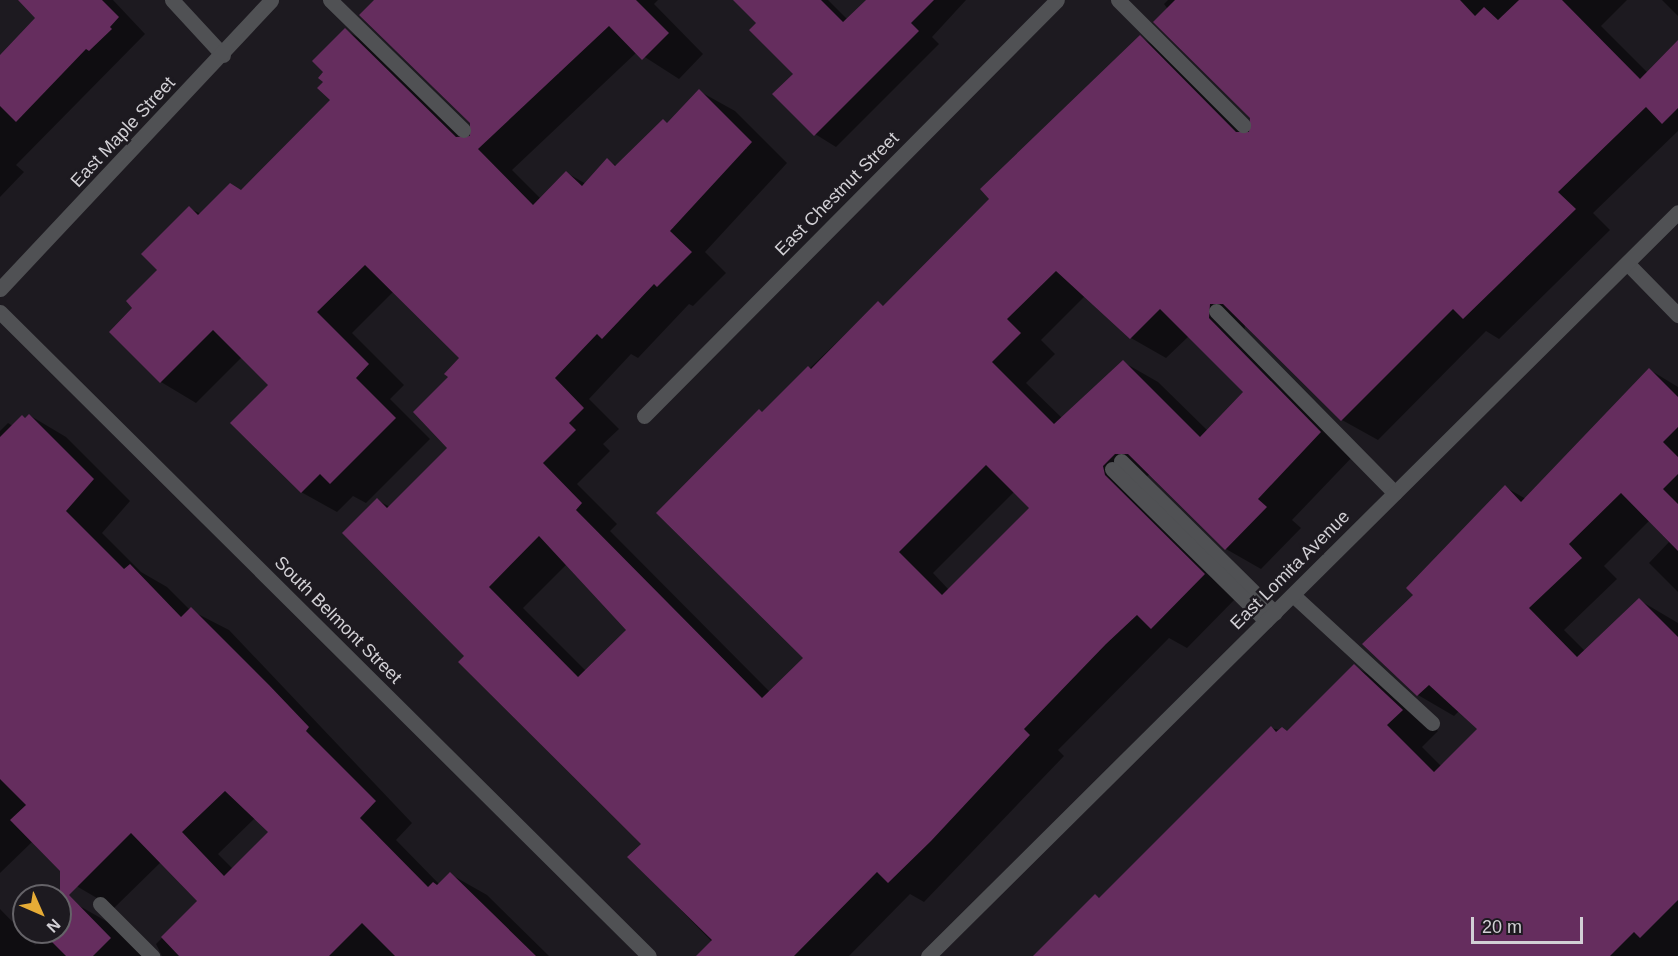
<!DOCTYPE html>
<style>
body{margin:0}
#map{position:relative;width:1678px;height:956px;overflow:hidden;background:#1d1a20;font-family:Helvetica,sans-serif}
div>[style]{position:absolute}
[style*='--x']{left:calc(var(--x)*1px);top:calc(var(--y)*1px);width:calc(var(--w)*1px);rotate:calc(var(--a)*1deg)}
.shadow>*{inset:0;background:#0007}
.building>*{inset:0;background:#652d5e}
.lane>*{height:15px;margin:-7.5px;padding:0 7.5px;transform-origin:7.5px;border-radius:7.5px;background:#505154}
.street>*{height:15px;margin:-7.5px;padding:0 7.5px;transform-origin:7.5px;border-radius:7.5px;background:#505154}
span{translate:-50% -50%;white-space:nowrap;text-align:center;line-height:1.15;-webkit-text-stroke:5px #1d1a20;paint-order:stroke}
.street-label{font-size:18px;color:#d2d0d5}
.north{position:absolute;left:12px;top:884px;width:60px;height:60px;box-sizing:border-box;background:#1d1a20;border:2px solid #656368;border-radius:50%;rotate:135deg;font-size:16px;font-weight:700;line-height:24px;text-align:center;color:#d2d0d5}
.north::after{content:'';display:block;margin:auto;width:21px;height:27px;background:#e6ac36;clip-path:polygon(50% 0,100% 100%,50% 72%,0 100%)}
.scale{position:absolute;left:1471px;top:917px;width:112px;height:27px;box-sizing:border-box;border:3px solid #d2d0d5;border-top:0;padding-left:8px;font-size:18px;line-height:21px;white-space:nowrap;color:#d2d0d5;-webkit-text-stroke:4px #1d1a20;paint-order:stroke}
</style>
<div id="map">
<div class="shadow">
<div style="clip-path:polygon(20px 0,113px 0,145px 34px,16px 165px,24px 172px,0 197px,0 57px,37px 18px)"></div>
<div style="clip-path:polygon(evenodd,376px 0,658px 0,654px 4px,703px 54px,679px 79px,637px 52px,512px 170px,541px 199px,567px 173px,586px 184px,607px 160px,617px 166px,663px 120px,668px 124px,699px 91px,735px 111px,787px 163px,705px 252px,726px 273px,693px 306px,689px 304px,638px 358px,631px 354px,589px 399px,619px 429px,603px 444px,610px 451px,577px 484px,617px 524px,610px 531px,770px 692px,806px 658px,763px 413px,878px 303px,885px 307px,991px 199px,1140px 37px,1175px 58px,1251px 133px,1251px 118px,1164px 4px,1168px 0,1627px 0,1601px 26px,1648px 73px,1678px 42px,1678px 131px,1593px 213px,1610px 230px,1499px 339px,1486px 331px,1378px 440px,1342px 420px,1245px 323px,1244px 339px,1356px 453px,1292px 520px,1301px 528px,1261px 569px,1226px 549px,1150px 474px,1140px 482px,1239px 595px,1187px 648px,1169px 638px,1058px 750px,1064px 756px,924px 902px,910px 894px,849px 956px,726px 956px,629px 857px,643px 844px,466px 656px,377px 500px,390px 507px,449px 448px,450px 377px,461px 358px,394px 291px,352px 333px,404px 385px,390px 399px,430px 439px,366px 503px,353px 496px,337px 512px,301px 492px,270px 385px,242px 357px,196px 403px,161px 382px,111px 332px,134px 308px,159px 270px,189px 208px,201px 214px,242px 192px,332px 100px,325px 82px,345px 30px,381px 51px,472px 140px,471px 122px,376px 0,1085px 296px,1131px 338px,1166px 358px,1189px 336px,1245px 392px,1208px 431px,1158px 382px,1123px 362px,1062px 418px,1026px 383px,1055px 354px,1041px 340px,1085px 296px,376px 0,1014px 492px,1031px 508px,949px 590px,933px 573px,1014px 492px,376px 0,567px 564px,628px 630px,586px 671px,523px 608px,567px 564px)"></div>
<div style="clip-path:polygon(781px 0,828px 0,848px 20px,868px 0,966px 0,932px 37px,939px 44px,836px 147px,815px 134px,795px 74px)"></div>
<div style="clip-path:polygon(1662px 0,1678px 0,1678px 16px)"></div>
<div style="clip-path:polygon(1650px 370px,1678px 387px,1678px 592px,1649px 563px,1669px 542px,1649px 521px,1604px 566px,1617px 579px,1564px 630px,1585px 651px,1639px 600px,1678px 623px,1678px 956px,1036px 956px,1095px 896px,1100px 898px,1271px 728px,1288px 732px,1354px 666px,1390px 687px,1438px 731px,1422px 747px,1442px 767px,1479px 729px,1459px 711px,1454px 716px,1418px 695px,1364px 644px,1415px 595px,1505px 487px,1526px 499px)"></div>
<div style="clip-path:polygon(evenodd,29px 415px,66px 437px,130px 501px,102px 533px,141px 572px,167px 587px,190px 610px,229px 630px,412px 823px,396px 840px,440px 885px,450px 874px,487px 895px,549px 956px,162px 956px,156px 944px,199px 901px,161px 862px,114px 908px,78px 887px,33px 841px,0 873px,0 431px,8px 423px,13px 426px,29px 415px,255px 818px,270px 832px,233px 869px,218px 854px,255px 818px)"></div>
<div style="clip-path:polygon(76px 904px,113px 925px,143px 956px,0 956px,0 909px,35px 945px,48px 932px,60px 932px,60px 920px)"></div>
</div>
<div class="building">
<div style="clip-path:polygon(18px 0,102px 0,119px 17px,110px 27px,112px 29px,89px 51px,86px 49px,16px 122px,0 106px,0 55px,35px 18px)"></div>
<div style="clip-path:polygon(evenodd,374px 0,636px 0,669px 33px,642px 60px,609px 26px,478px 149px,533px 205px,566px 171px,582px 186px,607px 158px,615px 166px,663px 119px,667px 123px,699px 89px,752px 142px,670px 231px,692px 252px,657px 287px,654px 284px,602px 339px,597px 334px,555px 378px,584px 408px,569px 423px,576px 430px,543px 463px,582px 503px,576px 510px,762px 698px,803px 658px,656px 513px,759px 409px,762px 412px,808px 366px,811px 369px,878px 301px,883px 306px,989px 199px,980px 189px,1140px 35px,1236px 132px,1249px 132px,1250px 118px,1153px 22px,1175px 0,1460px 0,1475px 16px,1484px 7px,1498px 20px,1519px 0,1562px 0,1640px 79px,1678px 40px,1678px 108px,1662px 124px,1646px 107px,1558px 192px,1576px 209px,1463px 319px,1453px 309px,1341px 421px,1223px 304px,1210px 304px,1209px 318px,1321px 432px,1258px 499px,1267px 507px,1225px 550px,1128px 454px,1115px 454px,1103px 466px,1105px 475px,1205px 574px,1151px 629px,1137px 615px,1106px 644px,1024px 729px,1030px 735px,931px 841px,888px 883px,877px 872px,794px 956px,696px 956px,712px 940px,627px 857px,641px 844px,458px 662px,464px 656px,342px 533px,377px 498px,387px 508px,447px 448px,413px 412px,448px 377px,444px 374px,459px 358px,365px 265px,317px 312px,369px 364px,356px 378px,396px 418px,330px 484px,320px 474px,301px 493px,230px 423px,268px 385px,213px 330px,160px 383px,109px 332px,132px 308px,126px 301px,157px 270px,141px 254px,189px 206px,198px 215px,230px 183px,241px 190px,330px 100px,317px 88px,323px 82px,318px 78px,323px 72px,312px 61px,345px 28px,456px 137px,470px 136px,470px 123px,359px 15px,374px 0,1056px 271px,1130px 339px,1160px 309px,1243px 392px,1200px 437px,1123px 360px,1054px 424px,992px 362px,1021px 333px,1007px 319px,1056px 271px,374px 0,986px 465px,1029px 508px,942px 595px,899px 552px,986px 465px,374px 0,539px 536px,626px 630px,578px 677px,489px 587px,539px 536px)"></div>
<div style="clip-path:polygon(733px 0,821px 0,843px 22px,866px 0,934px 0,911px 23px,919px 31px,814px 136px,772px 94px,793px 74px,749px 30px,756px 23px)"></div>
<div style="clip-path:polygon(1649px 368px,1678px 397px,1678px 427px,1663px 442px,1678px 457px,1678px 474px,1663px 489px,1678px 504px,1678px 551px,1621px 493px,1569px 544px,1582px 558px,1529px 608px,1577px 657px,1639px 598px,1678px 637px,1678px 900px,1640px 938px,1634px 932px,1610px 956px,1033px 956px,1095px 894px,1099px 898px,1271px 726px,1276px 732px,1282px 727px,1287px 731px,1354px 664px,1403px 710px,1387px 725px,1434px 772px,1477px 729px,1429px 685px,1417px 696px,1362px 644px,1413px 595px,1406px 588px,1505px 485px,1521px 502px)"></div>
<div style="clip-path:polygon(evenodd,29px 414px,94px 479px,66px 511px,124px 569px,130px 564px,181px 617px,191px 607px,269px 685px,309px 727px,306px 731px,376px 801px,360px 818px,428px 887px,433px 882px,437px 885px,450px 872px,536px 956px,395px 956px,362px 923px,329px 956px,179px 956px,161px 937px,197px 901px,131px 833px,69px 895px,111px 938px,93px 956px,66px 956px,44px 934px,60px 932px,60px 871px,10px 820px,26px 805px,0 779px,0 437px,22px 415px,25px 418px,29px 414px,225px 791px,268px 832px,224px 876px,182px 832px,225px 791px)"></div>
</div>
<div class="lane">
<div style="--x:330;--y:0;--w:186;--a:44.3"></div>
<div style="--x:1118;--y:0;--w:177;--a:45"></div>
<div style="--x:1216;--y:311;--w:255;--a:45.5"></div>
<div style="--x:1121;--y:461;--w:216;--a:44.6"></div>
<div style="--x:1112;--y:469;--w:216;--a:44.6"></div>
<div style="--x:1293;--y:595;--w:189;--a:42.6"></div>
<div style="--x:100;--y:904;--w:74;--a:45"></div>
</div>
<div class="street">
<div style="--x:172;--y:0;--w:75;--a:47.2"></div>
<div style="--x:1627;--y:263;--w:73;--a:45.6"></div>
<div style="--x:0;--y:289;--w:396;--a:-46.8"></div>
<div style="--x:0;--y:312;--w:914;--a:44.78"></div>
<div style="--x:644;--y:416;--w:586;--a:-45.21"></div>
<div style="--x:928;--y:956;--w:1056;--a:-44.77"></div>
</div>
<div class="street-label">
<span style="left:123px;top:132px;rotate:-47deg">East Maple Street</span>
<span style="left:837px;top:194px;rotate:-45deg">East Chestnut Street</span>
<span style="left:1290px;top:570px;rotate:-45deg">East Lomita Avenue</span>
<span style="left:338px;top:620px;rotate:45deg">South Belmont Street</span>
</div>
<div class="north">N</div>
<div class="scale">20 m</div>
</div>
